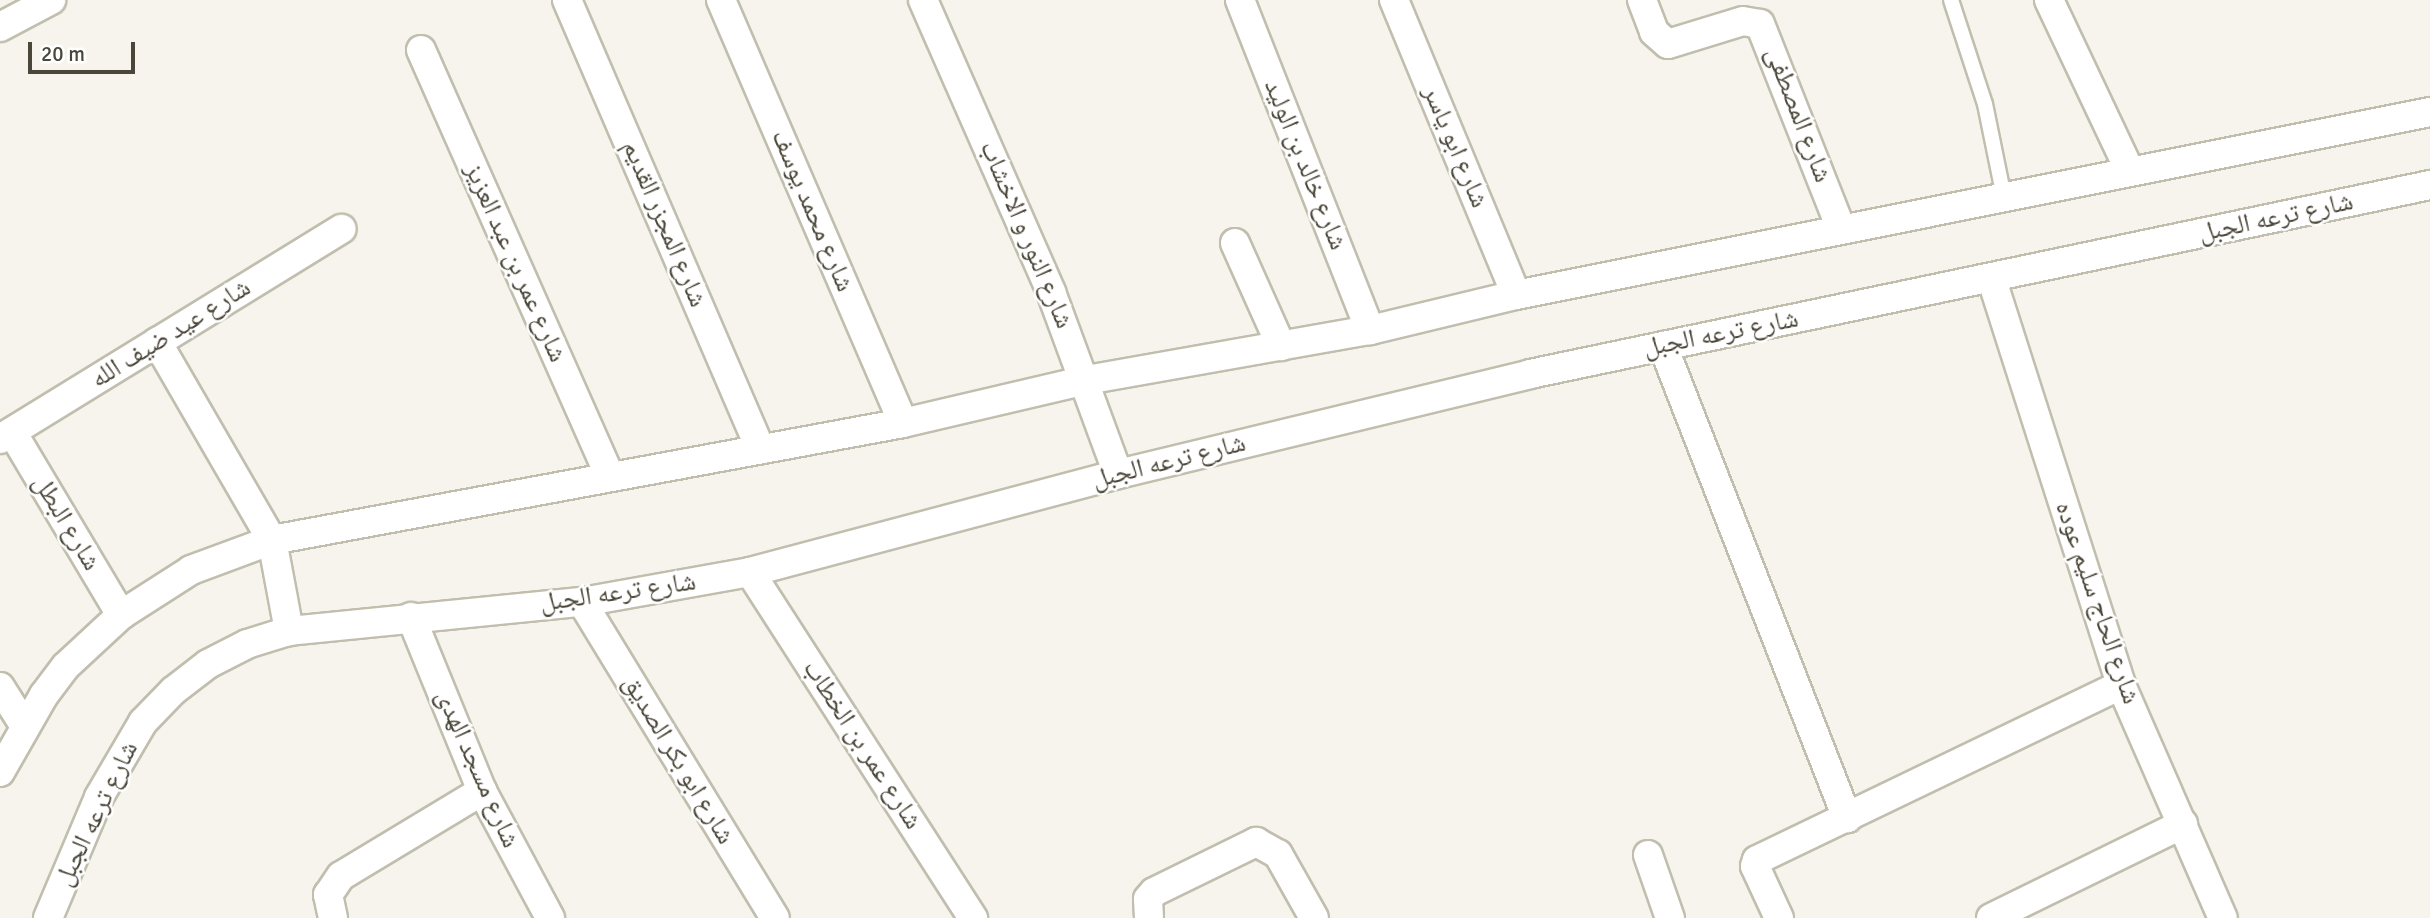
<!DOCTYPE html>
<meta charset="utf-8">
<style>
body{margin:0}
#map{position:relative;width:2430px;height:918px;overflow:hidden;background:#f6f4ec;font-family:Signika,"Noto Naskh Arabic",sans-serif}
div>[style]{position:absolute}
[style*='--x']{left:calc(var(--x)*1px);top:calc(var(--y)*1px);width:calc(var(--w)*1px);rotate:calc(var(--a)*1deg)}
.roads{filter:drop-shadow(2px 0 #c1beae) drop-shadow(-2px 0 #c1beae) drop-shadow(0 2px #c1beae) drop-shadow(0 -2px #c1beae)}
.lane>*{height:14px;margin:-7px;padding:0 7px;transform-origin:7px;border-radius:7px;background:#fff}
.street>*{height:28px;margin:-14px;padding:0 14px;transform-origin:14px;border-radius:14px;background:#fff}
span{translate:-50% -50%;white-space:nowrap;text-align:center;line-height:1.15;-webkit-text-stroke:5px #fff;paint-order:stroke}
.street-label{font-size:26px;color:#4a4639}
.scale{position:absolute;left:28px;top:42px;width:107px;height:32px;box-sizing:border-box;border:4px solid #4a4639;border-top:0;padding-left:9px;font-size:21px;line-height:24px;white-space:nowrap;color:#4a4639;-webkit-text-stroke:5px #fff;paint-order:stroke}
</style>
<div id="map">
<div class="roads">
<div class="lane">
<div style="--x:1951;--y:0;--w:109;--a:71.9"></div>
<div style="--x:1985;--y:104;--w:95;--a:78.5"></div>
</div>
<div class="street">
<div style="--x:567;--y:0;--w:489;--a:66.7"></div>
<div style="--x:721;--y:0;--w:460;--a:66.7"></div>
<div style="--x:923;--y:0;--w:319;--a:66.3"></div>
<div style="--x:1051;--y:292;--w:194;--a:69.8"></div>
<div style="--x:1240;--y:0;--w:355;--a:68.5"></div>
<div style="--x:1394;--y:0;--w:319;--a:67.5"></div>
<div style="--x:1642;--y:0;--w:34;--a:69"></div>
<div style="--x:1654;--y:32;--w:18;--a:41"></div>
<div style="--x:1668;--y:44;--w:78;--a:-17"></div>
<div style="--x:1743;--y:21;--w:17;--a:10"></div>
<div style="--x:1760;--y:24;--w:220;--a:68.4"></div>
<div style="--x:2049;--y:0;--w:189;--a:64.7"></div>
<div style="--x:0;--y:27;--w:58;--a:-27.9"></div>
<div style="--x:421;--y:50;--w:467;--a:66.1"></div>
<div style="--x:1235;--y:243;--w:113;--a:65.9"></div>
<div style="--x:1992;--y:280;--w:425;--a:72.3"></div>
<div style="--x:2121;--y:685;--w:254;--a:66.4"></div>
<div style="--x:157;--y:342;--w:229;--a:59.9"></div>
<div style="--x:272;--y:540;--w:93;--a:79.4"></div>
<div style="--x:1663;--y:346;--w:507;--a:68.7"></div>
<div style="--x:12;--y:432;--w:213;--a:59.2"></div>
<div style="--x:0;--y:439;--w:401;--a:-31.6"></div>
<div style="--x:750;--y:572;--w:412;--a:57.2"></div>
<div style="--x:582;--y:602;--w:370;--a:58.6"></div>
<div style="--x:411;--y:617;--w:188;--a:67.8"></div>
<div style="--x:482;--y:791;--w:144;--a:61.8"></div>
<div style="--x:0;--y:687;--w:45;--a:57.7"></div>
<div style="--x:0;--y:772;--w:89;--a:-60.3"></div>
<div style="--x:44;--y:695;--w:36;--a:-53"></div>
<div style="--x:66;--y:666;--w:75;--a:-42.8"></div>
<div style="--x:121;--y:615;--w:83;--a:-32.7"></div>
<div style="--x:191;--y:570;--w:86;--a:-20.3"></div>
<div style="--x:272;--y:540;--w:642;--a:-10.5"></div>
<div style="--x:903;--y:423;--w:188;--a:-13.2"></div>
<div style="--x:1086;--y:380;--w:288;--a:-10"></div>
<div style="--x:1370;--y:330;--w:150;--a:-13.5"></div>
<div style="--x:1516;--y:295;--w:932;--a:-11.32"></div>
<div style="--x:1648;--y:855;--w:67;--a:70.8"></div>
<div style="--x:48;--y:918;--w:131;--a:-67.1"></div>
<div style="--x:99;--y:797;--w:87;--a:-59.6"></div>
<div style="--x:143;--y:722;--w:43;--a:-45.9"></div>
<div style="--x:173;--y:691;--w:44;--a:-37.6"></div>
<div style="--x:208;--y:664;--w:44;--a:-27.1"></div>
<div style="--x:247;--y:644;--w:44;--a:-17.2"></div>
<div style="--x:289;--y:631;--w:294;--a:-5.7"></div>
<div style="--x:582;--y:602;--w:171;--a:-10.1"></div>
<div style="--x:750;--y:572;--w:381;--a:-14.9"></div>
<div style="--x:1118;--y:474;--w:424;--a:-13.6"></div>
<div style="--x:1530;--y:374;--w:920;--a:-11.86"></div>
<div style="--x:333;--y:918;--w:24;--a:-102"></div>
<div style="--x:328;--y:895;--w:23;--a:-56"></div>
<div style="--x:341;--y:876;--w:165;--a:-31.1"></div>
<div style="--x:1149;--y:918;--w:19;--a:-93"></div>
<div style="--x:1148;--y:899;--w:9;--a:-49"></div>
<div style="--x:1154;--y:892;--w:114;--a:-26.1"></div>
<div style="--x:1256;--y:842;--w:25;--a:29"></div>
<div style="--x:1278;--y:854;--w:73;--a:60.6"></div>
<div style="--x:1779;--y:918;--w:57;--a:-114.8"></div>
<div style="--x:1755;--y:866;--w:6;--a:-72"></div>
<div style="--x:1757;--y:860;--w:404;--a:-25.7"></div>
<div style="--x:1991;--y:918;--w:214;--a:-26.1"></div>
</div>
</div>
<div class="street-label">
<span style="left:1798px;top:115px;rotate:69deg">شارع المصطفى</span>
<span style="left:1455px;top:147px;rotate:67deg">شارع ابو ياسر</span>
<span style="left:1305px;top:165px;rotate:68deg">شارع خالد بن الوليد</span>
<span style="left:812px;top:211px;rotate:67deg">شارع محمد يوسف</span>
<span style="left:2276px;top:218px;rotate:-12deg">شارع ترعه الجبل</span>
<span style="left:664px;top:224px;rotate:67deg">شارع المجزر القديم</span>
<span style="left:1026px;top:235px;rotate:67deg">شارع النور و الاخشاب</span>
<span style="left:515px;top:263px;rotate:66deg">شارع عمر بن عبد العزيز</span>
<span style="left:171px;top:334px;rotate:-32deg">شارع عيد ضيف الله</span>
<span style="left:1721px;top:334px;rotate:-11deg">شارع ترعه الجبل</span>
<span style="left:1169px;top:462px;rotate:-14deg">شارع ترعه الجبل</span>
<span style="left:66px;top:523px;rotate:59deg">شارع البطل</span>
<span style="left:618px;top:593px;rotate:-8deg">شارع ترعه الجبل</span>
<span style="left:2097px;top:603px;rotate:71deg">شارع الحاج سليم عوده</span>
<span style="left:862px;top:745px;rotate:57deg">شارع عمر بن الخطاب</span>
<span style="left:678px;top:760px;rotate:59deg">شارع ابو بكر الصديق</span>
<span style="left:477px;top:769px;rotate:66deg">شارع مسجد الهدى</span>
<span style="left:97px;top:814px;rotate:-64deg">شارع ترعه الجبل</span>
</div>
<div class="scale">20 m</div>
</div>
